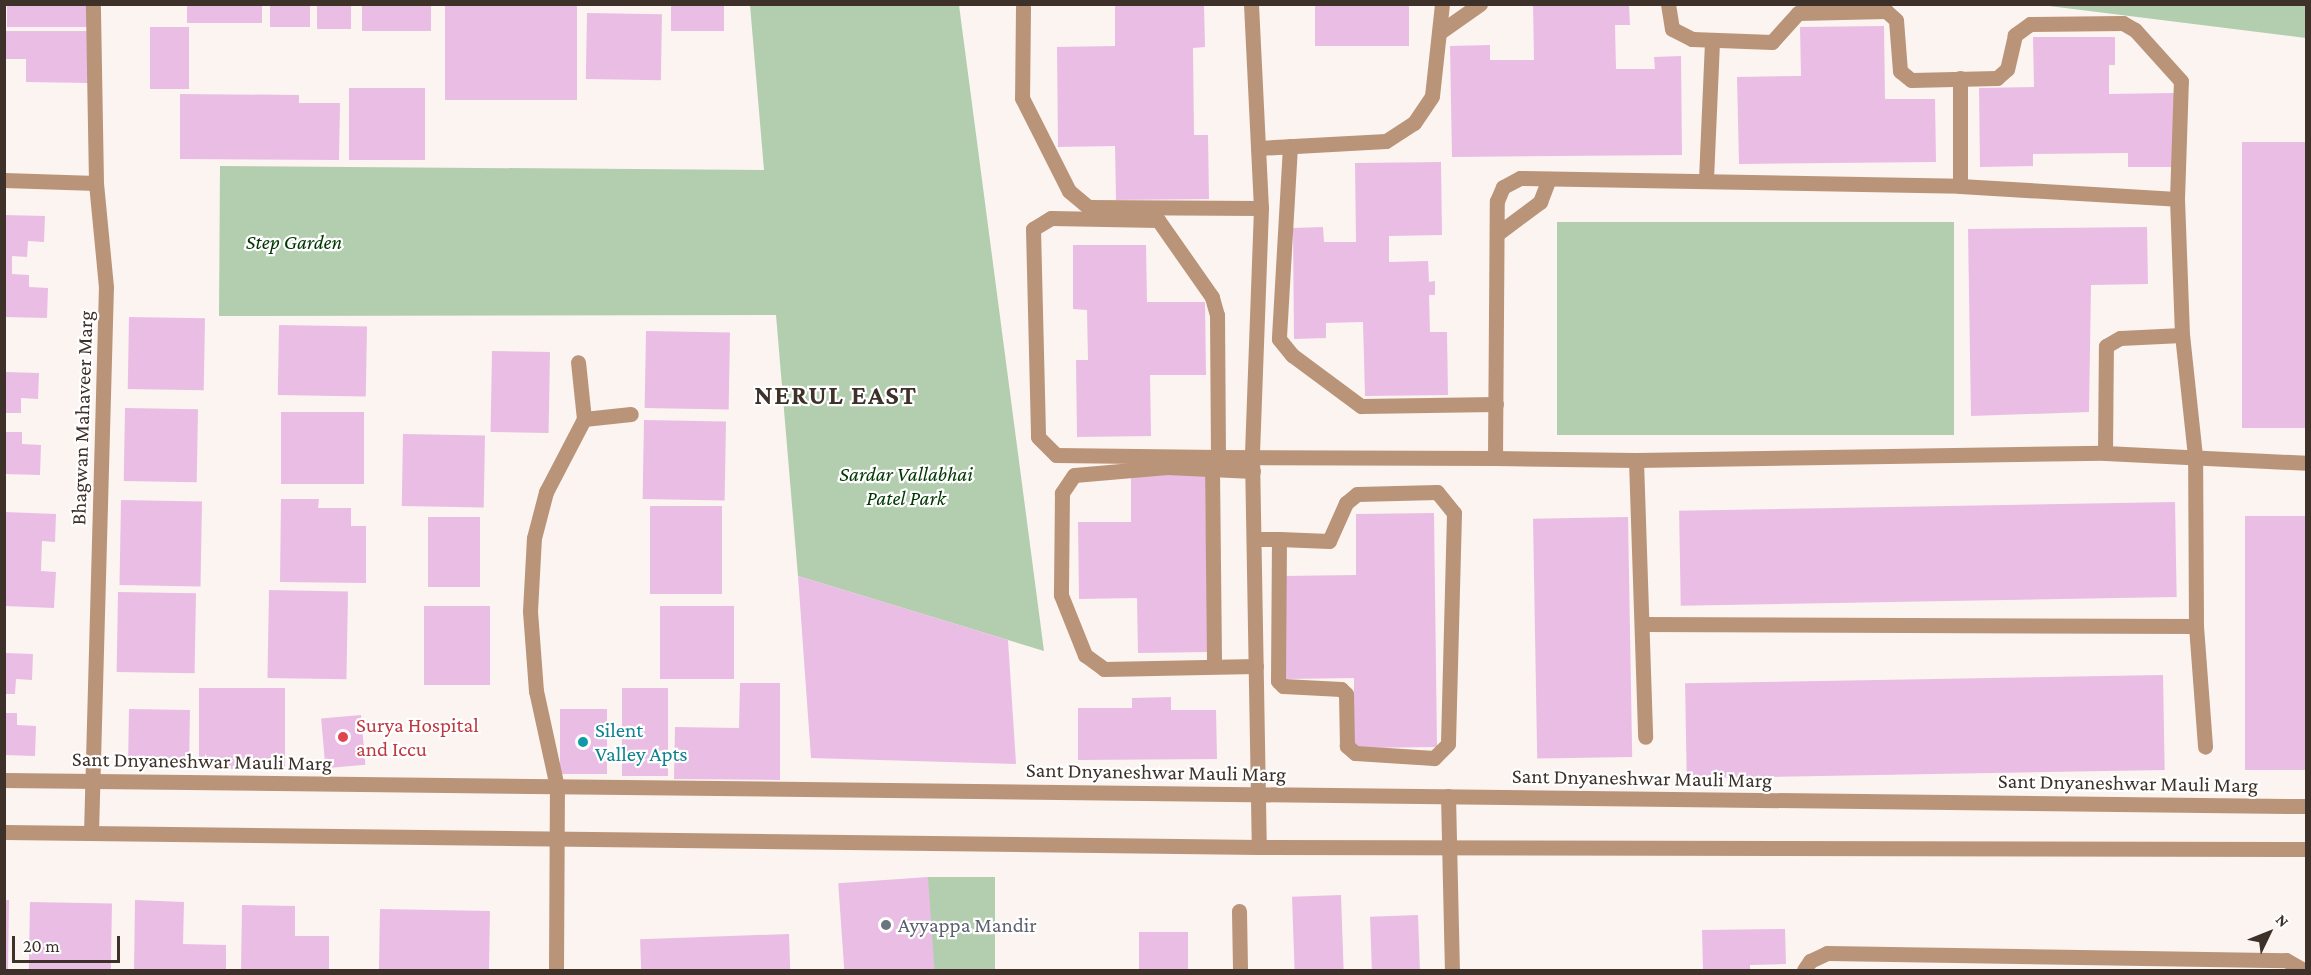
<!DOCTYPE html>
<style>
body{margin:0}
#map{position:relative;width:2311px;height:975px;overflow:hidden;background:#fbf4f0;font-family:"Crimson Pro",serif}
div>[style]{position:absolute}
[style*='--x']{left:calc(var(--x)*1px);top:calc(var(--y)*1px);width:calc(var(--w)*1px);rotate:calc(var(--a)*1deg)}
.green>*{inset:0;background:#b3ceaf;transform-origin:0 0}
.building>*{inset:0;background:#eabde4;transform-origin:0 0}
.minor>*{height:15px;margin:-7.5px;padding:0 7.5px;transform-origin:7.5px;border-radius:7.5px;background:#ba9479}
.dots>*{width:16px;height:16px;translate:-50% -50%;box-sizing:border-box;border:3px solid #fff;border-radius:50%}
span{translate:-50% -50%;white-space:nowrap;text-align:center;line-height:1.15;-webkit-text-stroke:4.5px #fff;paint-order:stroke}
.park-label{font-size:21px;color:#003700;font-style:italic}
.street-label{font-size:21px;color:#3d3129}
.health-label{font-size:21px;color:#be3a42}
.left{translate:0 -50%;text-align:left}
.culture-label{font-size:21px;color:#0d838f}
.worship-label{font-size:21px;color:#5b616d}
.district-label{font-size:27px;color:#3d3129;font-weight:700;letter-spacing:1.5px}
.frame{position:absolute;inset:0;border:6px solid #3d3129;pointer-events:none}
.north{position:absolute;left:2239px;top:903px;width:60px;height:60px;-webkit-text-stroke:4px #fff;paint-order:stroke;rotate:47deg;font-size:16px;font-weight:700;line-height:24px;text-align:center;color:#3d3129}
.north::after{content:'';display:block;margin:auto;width:21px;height:27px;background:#3d3129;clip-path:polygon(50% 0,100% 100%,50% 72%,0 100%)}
.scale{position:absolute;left:12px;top:936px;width:108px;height:27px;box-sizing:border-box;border:3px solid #3d3129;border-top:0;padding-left:8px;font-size:18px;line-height:21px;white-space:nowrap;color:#3d3129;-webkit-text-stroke:4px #fff;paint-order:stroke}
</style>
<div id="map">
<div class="green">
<div style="clip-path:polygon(750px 5px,959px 5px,1044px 651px,798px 576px,776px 315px,219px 316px,220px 166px,764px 170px)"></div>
<div style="clip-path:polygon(2041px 5px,2306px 5px,2306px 38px)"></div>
<div style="left:1557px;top:222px;width:397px;height:213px"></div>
<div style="left:928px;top:877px;width:67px;height:93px"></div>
</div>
<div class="building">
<div style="left:187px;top:4px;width:75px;height:19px"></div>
<div style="left:270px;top:4px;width:40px;height:23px"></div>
<div style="left:317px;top:4px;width:34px;height:25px"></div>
<div style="left:362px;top:4px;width:69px;height:27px"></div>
<div style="left:445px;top:4px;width:132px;height:96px"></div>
<div style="left:671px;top:4px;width:53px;height:27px"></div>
<div style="clip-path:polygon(1115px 4px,1204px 4px,1205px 47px,1193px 48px,1194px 135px,1208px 135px,1209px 199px,1116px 200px,1115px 146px,1058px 147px,1057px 47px,1115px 46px)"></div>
<div style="left:1315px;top:4px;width:94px;height:42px"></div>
<div style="clip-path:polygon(1533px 4px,1629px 4px,1630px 25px,1615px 25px,1616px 69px,1655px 69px,1654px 57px,1681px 56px,1682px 155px,1452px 157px,1450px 46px,1490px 45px,1490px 60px,1534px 60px)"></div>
<div style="left:7px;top:5px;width:82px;height:22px"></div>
<div style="left:587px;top:13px;width:75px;height:66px;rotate:1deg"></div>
<div style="clip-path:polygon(1884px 26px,1885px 99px,1935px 99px,1936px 162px,1739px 164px,1737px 77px,1801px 76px,1800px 27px)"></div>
<div style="left:150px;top:27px;width:39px;height:62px"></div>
<div style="clip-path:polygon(4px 31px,88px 31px,88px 83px,26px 82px,26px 59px,4px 59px)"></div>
<div style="clip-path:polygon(2033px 37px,2115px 37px,2115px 65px,2109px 65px,2109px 94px,2174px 93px,2175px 167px,2128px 167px,2128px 153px,2033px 154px,2033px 166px,1980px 167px,1979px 88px,2034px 87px)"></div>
<div style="left:349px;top:88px;width:76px;height:72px"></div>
<div style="clip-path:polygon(180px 94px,299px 95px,299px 103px,340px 103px,339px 160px,180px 159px)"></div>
<div style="left:2242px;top:142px;width:64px;height:286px"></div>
<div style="clip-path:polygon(1441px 162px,1442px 235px,1389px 236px,1389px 262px,1428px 261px,1429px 282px,1435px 281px,1435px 295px,1429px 295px,1430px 332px,1447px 332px,1448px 395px,1365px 396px,1363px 322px,1326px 323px,1326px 338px,1294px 339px,1293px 228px,1323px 227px,1324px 242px,1356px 242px,1355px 163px)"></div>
<div style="clip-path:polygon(4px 215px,45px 216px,44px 242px,28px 241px,27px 257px,12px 256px,12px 274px,29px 275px,29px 287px,48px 288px,47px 318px,4px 317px)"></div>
<div style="clip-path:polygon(2147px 227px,2148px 284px,2091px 285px,2089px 412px,1971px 416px,1968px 229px)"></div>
<div style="clip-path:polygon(1073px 245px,1146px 245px,1147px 302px,1205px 302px,1206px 375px,1150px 375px,1151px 436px,1077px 437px,1076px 360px,1088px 360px,1087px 310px,1073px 309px)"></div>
<div style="left:129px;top:317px;width:76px;height:72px;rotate:1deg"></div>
<div style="left:279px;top:325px;width:88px;height:70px;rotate:1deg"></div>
<div style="left:646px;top:331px;width:84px;height:77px;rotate:1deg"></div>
<div style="left:492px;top:351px;width:58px;height:81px;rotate:1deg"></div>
<div style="clip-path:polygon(4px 372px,39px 373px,38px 399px,21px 398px,21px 413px,4px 413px)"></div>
<div style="left:125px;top:408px;width:73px;height:73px;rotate:1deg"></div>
<div style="left:281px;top:412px;width:83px;height:72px"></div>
<div style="left:644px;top:420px;width:82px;height:79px;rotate:1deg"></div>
<div style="clip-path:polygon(4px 432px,22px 432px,22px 444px,41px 445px,40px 475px,4px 474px)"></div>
<div style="left:403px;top:434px;width:82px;height:72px;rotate:1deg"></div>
<div style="clip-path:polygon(1131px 475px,1205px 475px,1208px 652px,1138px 653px,1137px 598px,1079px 599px,1078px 522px,1131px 522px)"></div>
<div style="clip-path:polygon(281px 499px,319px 499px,318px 508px,351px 508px,351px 526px,366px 526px,366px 583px,280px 582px)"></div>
<div style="left:121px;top:500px;width:81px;height:85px;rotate:1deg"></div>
<div style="left:2175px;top:502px;width:95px;height:496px;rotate:89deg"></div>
<div style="left:650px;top:506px;width:72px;height:88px"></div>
<div style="clip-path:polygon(4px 512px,56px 514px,55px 542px,42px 541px,41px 571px,56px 572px,54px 608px,4px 606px)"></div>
<div style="clip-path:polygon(1434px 513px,1437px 747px,1354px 748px,1354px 678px,1284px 679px,1283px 576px,1356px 575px,1356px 514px)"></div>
<div style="left:2306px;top:516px;width:254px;height:61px;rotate:90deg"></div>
<div style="left:428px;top:517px;width:52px;height:70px"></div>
<div style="left:1628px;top:517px;width:240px;height:95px;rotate:89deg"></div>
<div style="clip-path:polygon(798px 576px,1008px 640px,1016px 764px,811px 758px)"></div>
<div style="left:269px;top:590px;width:79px;height:88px;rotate:1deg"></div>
<div style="left:118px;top:592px;width:78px;height:80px;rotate:1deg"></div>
<div style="left:424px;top:606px;width:66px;height:79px"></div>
<div style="left:660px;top:606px;width:74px;height:73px"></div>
<div style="clip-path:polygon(4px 653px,33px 654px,32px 680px,16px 679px,15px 694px,4px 694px)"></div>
<div style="left:2163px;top:675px;width:95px;height:478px;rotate:89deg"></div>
<div style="clip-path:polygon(740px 683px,780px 683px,780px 780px,674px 779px,675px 727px,739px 728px)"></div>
<div style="left:199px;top:688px;width:86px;height:81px"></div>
<div style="left:622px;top:688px;width:46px;height:88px"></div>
<div style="clip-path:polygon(1171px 697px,1171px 710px,1216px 710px,1217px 759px,1078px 760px,1078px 708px,1132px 708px,1132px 698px)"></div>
<div style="left:129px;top:709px;width:61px;height:58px;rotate:1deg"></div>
<div style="left:560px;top:709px;width:47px;height:65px"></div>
<div style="clip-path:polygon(4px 713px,17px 713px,17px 725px,36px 726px,35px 756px,4px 755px)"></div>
<div style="left:361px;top:715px;width:50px;height:40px;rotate:85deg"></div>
<div style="left:928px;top:877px;width:93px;height:90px;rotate:86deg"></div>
<div style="left:1341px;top:895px;width:75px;height:49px;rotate:88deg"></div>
<div style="clip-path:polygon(4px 900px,9px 900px,8px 970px,4px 970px)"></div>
<div style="clip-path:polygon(135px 900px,184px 902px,183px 944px,226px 945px,226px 970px,134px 970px)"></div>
<div style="left:30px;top:902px;width:82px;height:68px;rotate:1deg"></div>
<div style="clip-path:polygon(242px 905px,295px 906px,295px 936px,329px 936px,329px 970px,241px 970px)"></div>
<div style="left:380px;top:909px;width:110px;height:61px;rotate:1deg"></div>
<div style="left:1418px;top:915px;width:55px;height:48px;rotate:88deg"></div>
<div style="clip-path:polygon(1785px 929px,1786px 964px,1750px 965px,1750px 970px,1703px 970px,1702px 930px)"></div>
<div style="left:1139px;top:932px;width:49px;height:38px"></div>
<div style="left:789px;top:934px;width:36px;height:149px;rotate:88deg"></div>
</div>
<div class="minor">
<div style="--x:1251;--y:4;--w:204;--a:87.2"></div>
<div style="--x:1261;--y:208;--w:248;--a:92.1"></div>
<div style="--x:1252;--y:456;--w:391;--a:89"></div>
<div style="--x:1023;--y:7;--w:91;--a:90.6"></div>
<div style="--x:1022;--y:98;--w:104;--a:63.2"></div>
<div style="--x:1069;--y:191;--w:25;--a:40"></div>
<div style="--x:1088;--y:207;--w:173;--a:0.3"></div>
<div style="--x:1440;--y:32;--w:49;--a:-35"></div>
<div style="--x:1960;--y:78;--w:108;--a:90"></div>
<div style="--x:1290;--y:146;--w:193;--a:93.3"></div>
<div style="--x:1279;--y:339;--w:21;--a:51"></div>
<div style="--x:1292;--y:355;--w:86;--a:36.5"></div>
<div style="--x:1361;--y:406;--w:135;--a:-0.8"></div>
<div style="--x:1258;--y:148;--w:128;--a:-3.1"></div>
<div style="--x:1386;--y:141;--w:33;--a:-33"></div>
<div style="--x:1414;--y:123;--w:32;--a:-56"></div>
<div style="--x:1432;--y:96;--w:93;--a:-83.8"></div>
<div style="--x:1706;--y:179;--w:139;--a:-87.5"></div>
<div style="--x:4;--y:180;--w:92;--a:1.9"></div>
<div style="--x:1497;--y:234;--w:54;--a:-36.7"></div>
<div style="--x:1540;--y:202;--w:25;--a:-69"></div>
<div style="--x:584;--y:419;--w:47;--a:-6.1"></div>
<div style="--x:2105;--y:453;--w:107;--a:-89.5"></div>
<div style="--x:2106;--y:346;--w:16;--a:-30"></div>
<div style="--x:2120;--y:338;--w:62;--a:-2.8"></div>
<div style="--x:1218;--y:457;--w:142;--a:-90.4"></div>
<div style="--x:1217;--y:315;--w:19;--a:-106"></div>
<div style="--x:1212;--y:297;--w:94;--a:-125"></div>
<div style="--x:1158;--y:220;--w:107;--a:-178.9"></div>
<div style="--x:1051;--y:218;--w:21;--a:149"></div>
<div style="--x:1033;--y:229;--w:208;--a:88.6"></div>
<div style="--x:1038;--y:437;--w:25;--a:45"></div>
<div style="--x:1056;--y:455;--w:162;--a:0.7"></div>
<div style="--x:1218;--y:457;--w:277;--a:0.2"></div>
<div style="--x:1495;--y:458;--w:141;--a:0.8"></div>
<div style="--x:1636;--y:460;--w:469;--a:-0.9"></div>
<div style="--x:2105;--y:453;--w:201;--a:2.8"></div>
<div style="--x:1495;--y:458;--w:257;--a:-89.6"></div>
<div style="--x:1497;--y:201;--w:15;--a:-67"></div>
<div style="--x:1503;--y:187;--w:19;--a:-28"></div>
<div style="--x:1520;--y:178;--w:440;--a:1"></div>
<div style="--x:1960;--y:186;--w:217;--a:3.4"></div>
<div style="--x:1636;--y:460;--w:277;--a:88.1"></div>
<div style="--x:1212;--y:469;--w:197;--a:89.4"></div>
<div style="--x:1253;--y:471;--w:86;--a:-177.3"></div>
<div style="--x:1167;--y:467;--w:93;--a:175.1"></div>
<div style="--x:1074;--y:475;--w:22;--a:124"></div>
<div style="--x:1062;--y:493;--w:102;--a:90.6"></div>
<div style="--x:1061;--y:595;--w:65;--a:68.2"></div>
<div style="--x:1085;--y:655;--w:24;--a:36"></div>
<div style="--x:1104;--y:669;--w:152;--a:-1.1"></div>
<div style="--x:1254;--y:539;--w:25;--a:0"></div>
<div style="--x:1279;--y:539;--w:50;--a:2.3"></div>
<div style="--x:1329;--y:541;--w:42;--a:-65.9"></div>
<div style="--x:1346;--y:503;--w:14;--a:-39"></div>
<div style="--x:1357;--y:494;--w:80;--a:-1.4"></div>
<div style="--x:1437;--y:492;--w:27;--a:51"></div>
<div style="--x:1454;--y:513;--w:231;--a:91.5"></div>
<div style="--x:1448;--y:744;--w:20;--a:135"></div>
<div style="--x:1434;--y:758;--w:79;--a:-176.4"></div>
<div style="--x:1355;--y:753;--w:11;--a:-139"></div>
<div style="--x:1347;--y:746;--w:52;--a:-91.1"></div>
<div style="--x:1346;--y:694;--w:7;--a:-135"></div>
<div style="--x:1341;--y:689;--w:58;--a:-177"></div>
<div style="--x:1283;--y:686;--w:7;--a:-135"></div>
<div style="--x:1278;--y:681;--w:142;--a:-89.6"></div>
<div style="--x:1644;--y:624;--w:552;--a:0.21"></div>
<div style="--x:2196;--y:626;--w:170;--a:-90.3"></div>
<div style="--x:2195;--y:456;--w:122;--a:-96.1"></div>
<div style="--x:2182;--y:335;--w:136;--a:-92.1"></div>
<div style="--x:2177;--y:199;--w:118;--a:-88.1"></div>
<div style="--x:2181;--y:81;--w:69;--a:-132"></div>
<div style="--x:2135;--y:30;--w:14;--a:-150"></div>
<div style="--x:2123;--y:23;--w:93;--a:179.4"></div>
<div style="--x:2030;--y:24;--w:19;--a:144"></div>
<div style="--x:2015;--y:35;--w:35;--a:103"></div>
<div style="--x:2007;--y:69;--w:13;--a:138"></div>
<div style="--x:1997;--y:78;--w:86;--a:178.7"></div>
<div style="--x:1911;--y:80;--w:14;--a:-141"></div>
<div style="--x:1900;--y:71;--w:51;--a:-94.5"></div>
<div style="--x:1896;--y:20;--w:13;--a:-138"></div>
<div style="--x:1886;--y:11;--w:88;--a:178.7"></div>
<div style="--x:1798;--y:13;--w:39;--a:132"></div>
<div style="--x:1772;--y:42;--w:80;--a:-177.9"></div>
<div style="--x:1692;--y:39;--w:22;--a:-153"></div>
<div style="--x:1672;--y:29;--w:25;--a:-99"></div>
<div style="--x:2196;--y:626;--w:121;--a:85.7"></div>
<div style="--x:4;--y:780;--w:2302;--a:0.65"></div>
<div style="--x:1448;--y:796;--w:174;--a:88.7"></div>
<div style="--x:4;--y:832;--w:1255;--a:0.68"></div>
<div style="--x:1259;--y:847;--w:1047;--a:0.11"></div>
<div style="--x:91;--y:833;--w:546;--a:-88.43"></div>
<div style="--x:106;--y:287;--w:104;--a:-95.5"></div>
<div style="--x:96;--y:183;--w:179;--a:-91"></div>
<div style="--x:1239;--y:911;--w:59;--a:89"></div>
<div style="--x:556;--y:970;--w:183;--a:-89.7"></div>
<div style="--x:557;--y:787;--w:98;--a:-102.3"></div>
<div style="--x:536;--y:691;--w:80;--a:-94.3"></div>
<div style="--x:530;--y:611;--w:73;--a:-86.9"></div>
<div style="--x:534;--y:538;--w:48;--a:-75.4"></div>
<div style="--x:546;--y:492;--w:82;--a:-62.5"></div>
<div style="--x:584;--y:419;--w:57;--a:-96"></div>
<div style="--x:1804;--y:970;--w:11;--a:-56"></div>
<div style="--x:1810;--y:961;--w:19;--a:-25"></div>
<div style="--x:1827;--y:953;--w:459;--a:0.9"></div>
<div style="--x:2286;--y:960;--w:20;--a:30"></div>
</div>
<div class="dots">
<div style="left:343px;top:737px;background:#e0444e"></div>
<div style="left:583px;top:742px;background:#0f9aa8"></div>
<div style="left:886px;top:925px;background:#6b7280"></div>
</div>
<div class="park-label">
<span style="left:294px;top:242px">Step Garden</span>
<span style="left:906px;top:486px">Sardar Vallabhai<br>Patel Park</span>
</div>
<div class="street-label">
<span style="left:82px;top:418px;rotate:-88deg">Bhagwan Mahaveer Marg</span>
<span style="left:202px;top:761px;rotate:1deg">Sant Dnyaneshwar Mauli Marg</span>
<span style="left:1156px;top:772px;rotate:1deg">Sant Dnyaneshwar Mauli Marg</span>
<span style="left:1642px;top:778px;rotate:1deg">Sant Dnyaneshwar Mauli Marg</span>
<span style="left:2128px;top:783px;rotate:1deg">Sant Dnyaneshwar Mauli Marg</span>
</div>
<div class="health-label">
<span class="left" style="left:356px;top:737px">Surya Hospital<br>and Iccu</span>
</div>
<div class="culture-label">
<span class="left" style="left:595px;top:742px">Silent<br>Valley Apts</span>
</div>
<div class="worship-label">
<span class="left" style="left:898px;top:925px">Ayyappa Mandir</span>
</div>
<div class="district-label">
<span style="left:836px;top:396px">NERUL EAST</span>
</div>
<div class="frame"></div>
<div class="north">N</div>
<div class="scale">20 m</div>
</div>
